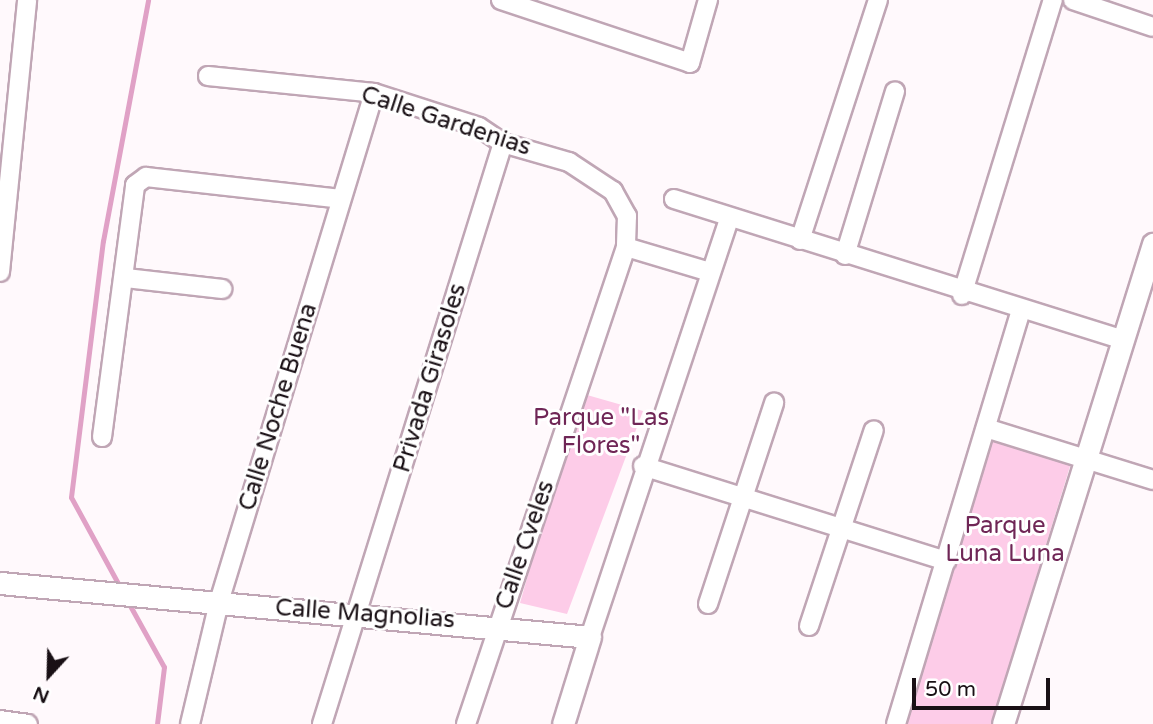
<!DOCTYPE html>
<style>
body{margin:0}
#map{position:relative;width:1153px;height:724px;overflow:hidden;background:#fff9fc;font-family:"Varela Round",sans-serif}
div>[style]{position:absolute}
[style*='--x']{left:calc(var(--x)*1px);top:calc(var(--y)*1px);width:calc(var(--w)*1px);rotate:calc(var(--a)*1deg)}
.green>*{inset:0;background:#fdcce8;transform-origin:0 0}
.stream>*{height:5px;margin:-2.5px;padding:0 2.5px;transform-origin:2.5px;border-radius:2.5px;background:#e0a1c6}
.roads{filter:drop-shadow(2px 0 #c0a6b5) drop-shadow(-2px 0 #c0a6b5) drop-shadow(0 2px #c0a6b5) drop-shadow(0 -2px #c0a6b5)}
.minor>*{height:18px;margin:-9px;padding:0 9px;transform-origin:9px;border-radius:9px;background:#fff}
.tertiary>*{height:21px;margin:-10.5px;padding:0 10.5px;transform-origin:10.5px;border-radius:10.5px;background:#fff}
span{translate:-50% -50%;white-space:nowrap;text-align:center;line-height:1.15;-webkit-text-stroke:6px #fff;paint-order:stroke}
.street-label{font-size:24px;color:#191015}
.park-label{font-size:24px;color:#6f2656}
.north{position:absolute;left:14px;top:640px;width:70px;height:70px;-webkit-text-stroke:5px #fff;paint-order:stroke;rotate:202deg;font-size:19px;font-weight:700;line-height:28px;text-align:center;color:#191015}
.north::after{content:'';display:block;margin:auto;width:24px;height:32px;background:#191015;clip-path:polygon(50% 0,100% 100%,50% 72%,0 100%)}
.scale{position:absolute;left:912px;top:678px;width:138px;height:32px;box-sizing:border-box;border:4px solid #191015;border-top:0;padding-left:9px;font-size:21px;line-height:24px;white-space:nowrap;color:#191015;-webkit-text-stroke:5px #fff;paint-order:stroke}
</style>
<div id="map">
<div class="green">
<div style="clip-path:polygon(580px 393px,643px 411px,567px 614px,520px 603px)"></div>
<div style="left:992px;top:441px;width:82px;height:296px;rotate:17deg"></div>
</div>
<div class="stream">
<div style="--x:120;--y:587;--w:102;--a:-118.6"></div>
<div style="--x:71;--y:497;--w:258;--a:-82.9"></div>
<div style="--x:103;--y:241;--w:245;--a:-79.4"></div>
<div style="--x:128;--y:602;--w:74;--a:61"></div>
<div style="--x:164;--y:667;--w:57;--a:97"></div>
</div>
<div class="roads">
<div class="minor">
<div style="--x:501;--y:0;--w:199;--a:18.4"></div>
<div style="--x:690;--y:63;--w:66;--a:-74.1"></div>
<div style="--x:1073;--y:0;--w:84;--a:18.6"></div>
<div style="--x:208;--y:76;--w:167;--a:5.8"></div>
<div style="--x:374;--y:93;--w:110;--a:17.9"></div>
<div style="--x:479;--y:127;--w:29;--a:34"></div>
<div style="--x:503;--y:143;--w:69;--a:16.1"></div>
<div style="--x:569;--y:162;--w:53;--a:33.4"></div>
<div style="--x:613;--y:191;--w:29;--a:61"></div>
<div style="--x:627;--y:216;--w:31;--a:92"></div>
<div style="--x:626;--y:247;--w:503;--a:108.54"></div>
<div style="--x:674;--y:199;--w:471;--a:17.4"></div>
<div style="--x:800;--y:240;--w:252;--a:-72"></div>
<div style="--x:626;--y:247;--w:88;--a:16.6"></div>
<div style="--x:845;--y:255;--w:171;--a:-73"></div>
<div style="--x:0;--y:272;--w:273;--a:-84.3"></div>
<div style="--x:126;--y:278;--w:97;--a:6.5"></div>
<div style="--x:962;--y:295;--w:309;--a:-72.9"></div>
<div style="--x:986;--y:428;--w:175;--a:17.3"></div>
<div style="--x:102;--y:437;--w:254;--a:-82.5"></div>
<div style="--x:135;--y:185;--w:14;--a:-36"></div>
<div style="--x:146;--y:177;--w:196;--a:6.4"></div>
<div style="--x:643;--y:466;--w:318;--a:17.4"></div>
<div style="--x:708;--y:604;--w:212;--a:-71.8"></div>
<div style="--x:809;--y:626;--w:206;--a:-71.7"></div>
<div style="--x:590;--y:637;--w:441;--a:-71.6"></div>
<div style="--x:0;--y:720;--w:28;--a:8"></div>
<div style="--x:190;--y:724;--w:125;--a:-76.6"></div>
<div style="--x:219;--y:602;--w:532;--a:-73.06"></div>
<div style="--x:322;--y:724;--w:609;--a:-72.7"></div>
<div style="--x:896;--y:724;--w:430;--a:-73.2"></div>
</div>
<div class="tertiary">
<div style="--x:0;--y:583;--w:592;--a:5.23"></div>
<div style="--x:590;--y:637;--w:91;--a:107.2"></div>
<div style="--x:1003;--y:724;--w:503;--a:-72.65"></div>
</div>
</div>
<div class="street-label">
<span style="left:446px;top:121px;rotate:18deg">Calle Gardenias</span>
<span style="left:430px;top:378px;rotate:-73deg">Privada Girasoles</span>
<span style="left:278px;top:407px;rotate:-73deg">Calle Noche Buena</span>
<span style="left:525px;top:545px;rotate:-71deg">Calle Cveles</span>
<span style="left:365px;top:614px;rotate:4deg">Calle Magnolias</span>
</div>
<div class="park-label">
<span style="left:601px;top:432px">Parque "Las<br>Flores"</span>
<span style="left:1005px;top:540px">Parque<br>Luna Luna</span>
</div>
<div class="north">N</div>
<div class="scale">50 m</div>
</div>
